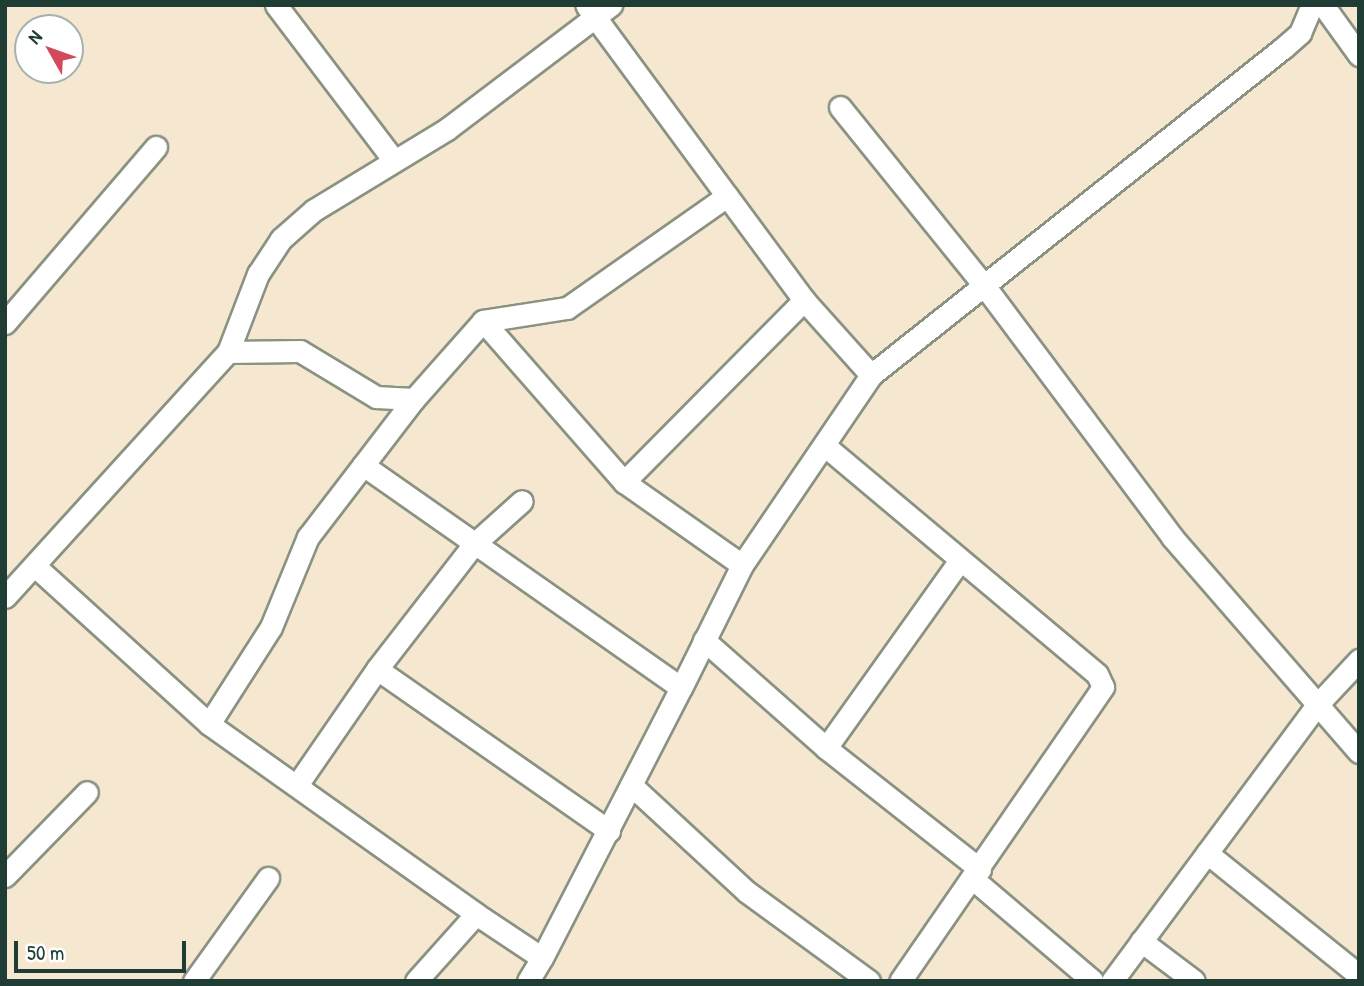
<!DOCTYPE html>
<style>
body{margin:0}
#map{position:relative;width:1364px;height:986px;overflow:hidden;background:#f5e7d0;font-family:"Patrick Hand",sans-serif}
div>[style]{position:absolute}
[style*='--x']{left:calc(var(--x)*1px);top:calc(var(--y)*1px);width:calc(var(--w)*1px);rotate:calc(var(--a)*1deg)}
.roads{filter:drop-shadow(2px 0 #8a9282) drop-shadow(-2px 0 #8a9282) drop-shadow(0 2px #8a9282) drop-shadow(0 -2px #8a9282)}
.minor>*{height:21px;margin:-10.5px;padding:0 10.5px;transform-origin:10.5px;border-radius:10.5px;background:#fff}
span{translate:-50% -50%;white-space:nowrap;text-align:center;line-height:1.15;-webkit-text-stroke:6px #fff;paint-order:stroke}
.frame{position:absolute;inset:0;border:7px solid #1f3d34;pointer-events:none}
.north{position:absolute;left:14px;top:14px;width:70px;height:70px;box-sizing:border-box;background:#fff;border:2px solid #a5b1ae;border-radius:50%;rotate:310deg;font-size:19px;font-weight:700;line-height:28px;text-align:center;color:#1f3d34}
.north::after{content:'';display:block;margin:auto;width:24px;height:32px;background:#d1495b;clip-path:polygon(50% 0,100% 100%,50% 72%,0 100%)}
.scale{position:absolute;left:14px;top:941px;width:172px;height:32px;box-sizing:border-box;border:4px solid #1f3d34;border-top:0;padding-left:9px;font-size:21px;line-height:24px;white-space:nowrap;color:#1f3d34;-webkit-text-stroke:5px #fff;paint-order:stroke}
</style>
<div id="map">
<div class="roads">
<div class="minor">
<div style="--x:276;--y:5;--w:193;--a:52.8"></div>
<div style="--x:1323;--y:5;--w:62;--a:54.2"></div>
<div style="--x:840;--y:107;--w:233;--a:51.1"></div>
<div style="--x:986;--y:288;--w:311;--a:53.2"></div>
<div style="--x:1172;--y:537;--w:285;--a:49"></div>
<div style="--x:483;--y:321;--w:214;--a:48.8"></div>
<div style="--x:624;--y:482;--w:144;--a:35.1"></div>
<div style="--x:742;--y:565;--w:230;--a:-55.8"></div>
<div style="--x:871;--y:375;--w:101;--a:-131.8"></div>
<div style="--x:804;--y:300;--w:129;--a:-126.5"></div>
<div style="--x:5;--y:323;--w:232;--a:-49.4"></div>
<div style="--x:228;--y:352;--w:72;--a:-0.8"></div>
<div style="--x:300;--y:351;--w:89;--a:31.2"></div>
<div style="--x:376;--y:397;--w:38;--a:3"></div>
<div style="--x:871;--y:375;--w:526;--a:-38.44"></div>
<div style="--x:1283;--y:48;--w:23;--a:-41"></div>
<div style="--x:1300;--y:33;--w:30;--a:-67"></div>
<div style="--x:824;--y:445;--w:356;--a:40"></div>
<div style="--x:1097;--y:674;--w:14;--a:65"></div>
<div style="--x:1103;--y:687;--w:357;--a:124.6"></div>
<div style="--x:363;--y:465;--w:388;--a:35"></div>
<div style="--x:681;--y:688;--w:137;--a:-63.6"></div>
<div style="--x:624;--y:482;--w:256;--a:-45.3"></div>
<div style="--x:36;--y:567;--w:234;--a:42.2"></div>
<div style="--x:209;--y:724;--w:328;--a:35.4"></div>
<div style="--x:476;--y:914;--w:90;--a:131.8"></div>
<div style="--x:5;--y:597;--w:331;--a:-47.7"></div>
<div style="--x:228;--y:352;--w:84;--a:-69"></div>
<div style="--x:258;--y:274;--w:42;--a:-56.7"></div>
<div style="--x:281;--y:239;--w:44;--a:-41.3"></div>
<div style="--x:314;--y:210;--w:156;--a:-31.3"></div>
<div style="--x:447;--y:129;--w:206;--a:-37.1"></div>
<div style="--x:704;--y:640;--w:163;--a:41.5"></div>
<div style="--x:826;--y:748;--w:196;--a:38.2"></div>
<div style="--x:377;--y:669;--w:283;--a:34.9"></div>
<div style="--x:209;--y:724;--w:115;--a:-57.4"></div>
<div style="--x:271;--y:627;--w:97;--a:-67.7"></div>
<div style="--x:308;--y:537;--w:174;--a:-52.5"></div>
<div style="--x:414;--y:399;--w:104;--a:-48.5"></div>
<div style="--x:483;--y:321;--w:85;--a:-8.8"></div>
<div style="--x:567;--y:308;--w:195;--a:-35"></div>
<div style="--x:727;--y:196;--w:237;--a:-126.4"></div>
<div style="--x:826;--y:748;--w:231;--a:-54.5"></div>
<div style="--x:297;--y:785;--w:141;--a:-55.4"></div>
<div style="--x:377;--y:669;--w:158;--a:-52.2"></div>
<div style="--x:474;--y:544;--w:64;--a:-41.9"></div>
<div style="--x:631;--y:785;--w:158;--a:42.7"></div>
<div style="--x:747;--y:892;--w:151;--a:36.1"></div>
<div style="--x:1207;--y:853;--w:195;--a:38.8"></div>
<div style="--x:5;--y:876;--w:117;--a:-45.7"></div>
<div style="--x:973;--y:879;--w:157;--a:40.4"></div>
<div style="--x:476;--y:914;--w:79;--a:33.7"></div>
<div style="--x:542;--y:958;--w:304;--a:-62.8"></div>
<div style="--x:1141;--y:941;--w:66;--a:37"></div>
<div style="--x:194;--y:981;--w:127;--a:-54.3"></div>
<div style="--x:528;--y:981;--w:27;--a:-59"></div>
<div style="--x:1112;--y:981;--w:344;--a:-53.4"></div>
<div style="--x:1317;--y:705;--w:62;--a:-47"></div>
</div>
</div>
<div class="frame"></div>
<div class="north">N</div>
<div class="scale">50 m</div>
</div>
